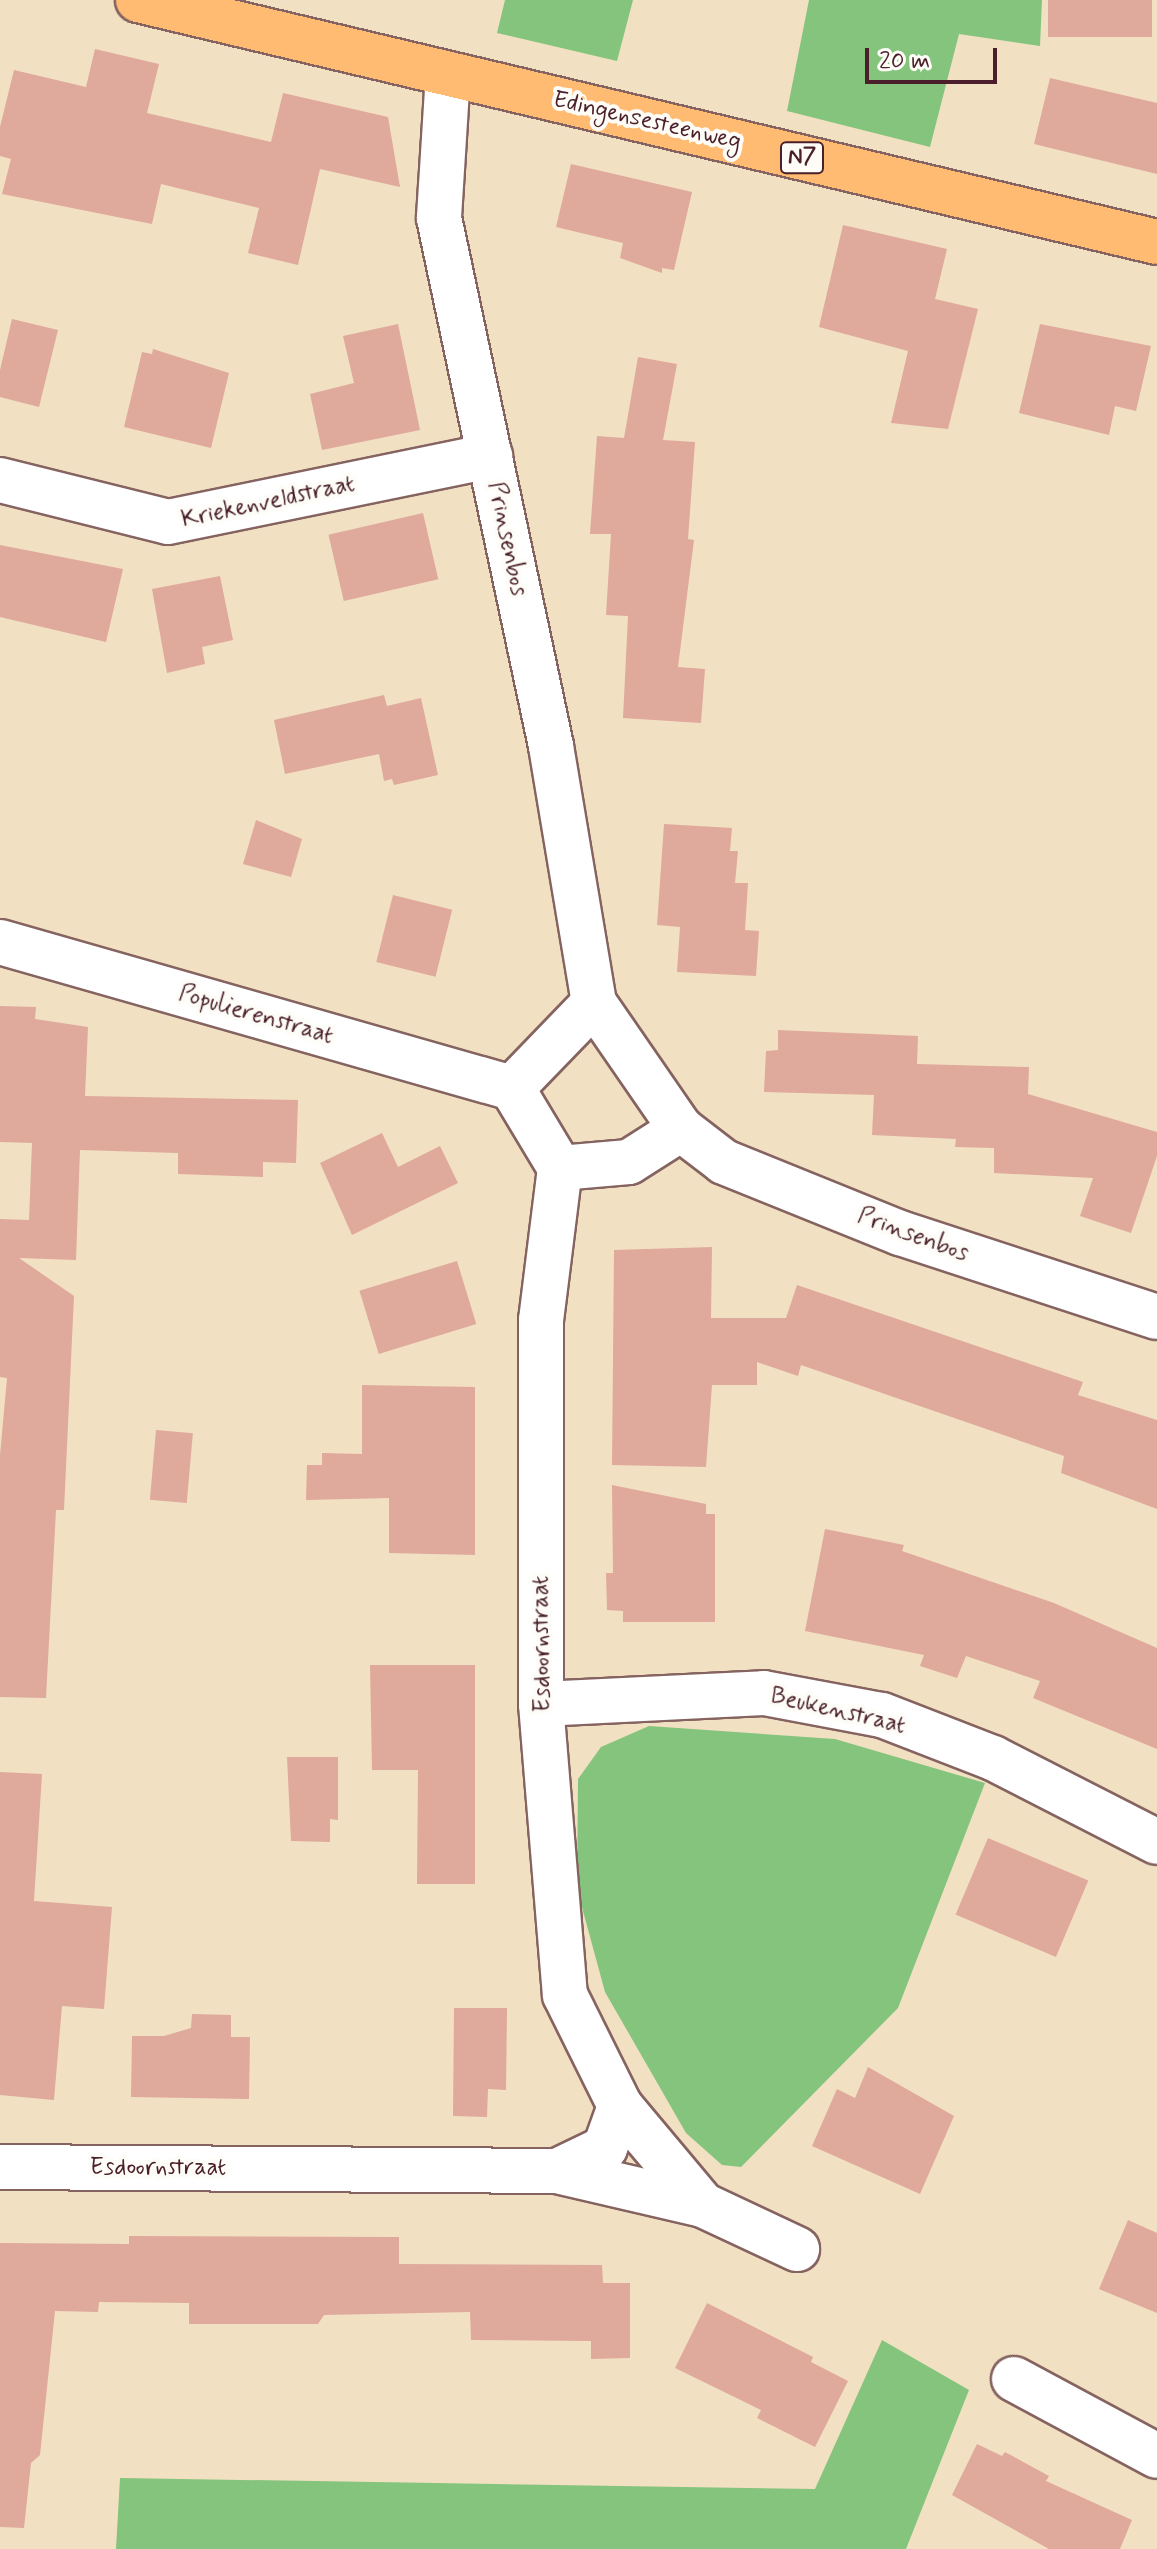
<!DOCTYPE html>
<style>
body{margin:0}
#map{position:relative;width:1157px;height:2549px;overflow:hidden;background:#f2e0c2;font-family:Mynerve,sans-serif}
div>[style]{position:absolute}
[style*='--x']{left:calc(var(--x)*1px);top:calc(var(--y)*1px);width:calc(var(--w)*1px);rotate:calc(var(--a)*1deg)}
.green>*{inset:0;background:#84c47d}
.building>*{inset:0;background:#dfa99b;transform-origin:0 0}
.roads{filter:drop-shadow(2px 0 #856360) drop-shadow(-2px 0 #856360) drop-shadow(0 2px #856360) drop-shadow(0 -2px #856360)}
.minor>*{height:44px;margin:-22px;padding:0 22px;transform-origin:22px;border-radius:22px;background:#fff}
.primary>*{height:44px;margin:-22px;padding:0 22px;transform-origin:22px;border-radius:22px;background:#ffbb71}
span{translate:-50% -50%;white-space:nowrap;text-align:center;line-height:1.15;-webkit-text-stroke:8px #fdfcf7;paint-order:stroke}
.shield-label span{padding:2px 6px;background:#fdfcf7;border:2px solid;border-radius:6px;-webkit-text-stroke-width:0}
.shield-label{font-size:22px;color:#4a1f2b;font-weight:700}
.street-label{font-size:24px;color:#4a1f2b}
.scale{position:absolute;left:865px;top:48px;width:132px;height:36px;box-sizing:border-box;border:4px solid #4a1f2b;border-top:0;padding-left:10px;font-size:24px;line-height:28px;white-space:nowrap;color:#4a1f2b;-webkit-text-stroke:6px #fdfcf7;paint-order:stroke}
</style>
<div id="map">
<div class="green">
<div style="clip-path:polygon(505px 0,633px 0,617px 61px,497px 33px)"></div>
<div style="clip-path:polygon(809px 0,1042px 0,1040px 46px,959px 34px,930px 147px,787px 111px)"></div>
<div style="clip-path:polygon(649px 1726px,835px 1739px,985px 1783px,898px 2008px,741px 2167px,722px 2165px,686px 2133px,605px 1992px,577px 1889px,578px 1779px,601px 1747px)"></div>
<div style="clip-path:polygon(882px 2340px,969px 2390px,906px 2549px,116px 2549px,120px 2478px,815px 2489px)"></div>
</div>
<div class="building">
<div style="left:1048px;top:0;width:104px;height:37px"></div>
<div style="clip-path:polygon(95px 49px,159px 64px,147px 113px,271px 142px,283px 93px,388px 117px,400px 187px,320px 169px,298px 265px,248px 253px,259px 208px,161px 184px,152px 224px,2px 194px,11px 159px,0 156px,0 127px,14px 70px,86px 87px)"></div>
<div style="clip-path:polygon(1050px 78px,1157px 103px,1157px 174px,1034px 144px)"></div>
<div style="clip-path:polygon(571px 164px,692px 192px,674px 270px,662px 268px,662px 273px,620px 258px,623px 243px,556px 227px)"></div>
<div style="clip-path:polygon(843px 225px,947px 249px,935px 299px,978px 309px,948px 429px,891px 423px,908px 351px,819px 327px)"></div>
<div style="clip-path:polygon(12px 319px,58px 330px,39px 407px,0 397px,0 370px)"></div>
<div style="clip-path:polygon(398px 324px,420px 430px,322px 450px,310px 394px,354px 383px,343px 336px)"></div>
<div style="clip-path:polygon(1040px 324px,1151px 346px,1136px 411px,1115px 406px,1109px 435px,1019px 413px)"></div>
<div style="clip-path:polygon(153px 349px,229px 373px,211px 448px,124px 427px,142px 352px,152px 354px)"></div>
<div style="clip-path:polygon(638px 357px,677px 364px,663px 440px,695px 442px,688px 539px,694px 540px,678px 667px,705px 669px,701px 723px,623px 718px,628px 616px,606px 615px,611px 534px,590px 534px,597px 436px,624px 438px)"></div>
<div style="left:423px;top:513px;width:68px;height:97px;rotate:77deg"></div>
<div style="clip-path:polygon(0 545px,123px 569px,106px 642px,0 617px)"></div>
<div style="clip-path:polygon(220px 576px,233px 640px,202px 647px,205px 664px,167px 673px,152px 589px)"></div>
<div style="clip-path:polygon(384px 695px,387px 706px,421px 698px,438px 775px,394px 785px,392px 779px,384px 781px,379px 754px,285px 774px,274px 720px)"></div>
<div style="clip-path:polygon(256px 820px,302px 839px,291px 877px,243px 864px)"></div>
<div style="clip-path:polygon(664px 824px,732px 828px,730px 851px,738px 851px,735px 883px,748px 883px,745px 930px,759px 931px,756px 976px,677px 972px,680px 927px,657px 925px)"></div>
<div style="left:393px;top:895px;width:61px;height:69px;rotate:14deg"></div>
<div style="clip-path:polygon(0 1006px,36px 1007px,35px 1019px,88px 1027px,85px 1096px,298px 1100px,296px 1163px,263px 1162px,263px 1177px,178px 1174px,178px 1153px,80px 1150px,76px 1260px,19px 1258px,74px 1296px,64px 1510px,56px 1510px,46px 1698px,0 1697px,0 1455px,7px 1378px,0 1377px,0 1219px,29px 1220px,32px 1143px,0 1142px)"></div>
<div style="clip-path:polygon(778px 1030px,918px 1036px,917px 1064px,1029px 1067px,1028px 1094px,1157px 1132px,1157px 1156px,1131px 1233px,1080px 1216px,1093px 1178px,994px 1173px,994px 1148px,955px 1147px,956px 1139px,872px 1135px,874px 1095px,764px 1092px,766px 1051px,778px 1050px)"></div>
<div style="clip-path:polygon(382px 1133px,398px 1167px,440px 1146px,458px 1183px,352px 1235px,320px 1163px)"></div>
<div style="clip-path:polygon(712px 1247px,711px 1318px,786px 1318px,797px 1285px,1083px 1382px,1078px 1395px,1157px 1420px,1157px 1509px,1061px 1473px,1064px 1456px,801px 1365px,798px 1376px,757px 1362px,757px 1385px,712px 1385px,706px 1467px,612px 1465px,614px 1250px)"></div>
<div style="left:457px;top:1261px;width:66px;height:102px;rotate:73deg"></div>
<div style="clip-path:polygon(362px 1385px,475px 1387px,475px 1555px,389px 1553px,389px 1498px,306px 1500px,307px 1465px,322px 1465px,322px 1453px,362px 1454px)"></div>
<div style="left:156px;top:1430px;width:37px;height:70px;rotate:5deg"></div>
<div style="clip-path:polygon(612px 1485px,706px 1504px,706px 1514px,715px 1514px,715px 1622px,623px 1622px,623px 1611px,607px 1610px,606px 1573px,613px 1573px)"></div>
<div style="clip-path:polygon(825px 1529px,904px 1545px,902px 1551px,1054px 1603px,1157px 1648px,1157px 1749px,1033px 1698px,1040px 1681px,966px 1656px,957px 1678px,920px 1666px,924px 1655px,805px 1631px)"></div>
<div style="clip-path:polygon(370px 1665px,475px 1665px,475px 1884px,417px 1884px,418px 1770px,372px 1770px)"></div>
<div style="clip-path:polygon(287px 1757px,338px 1757px,338px 1820px,330px 1819px,330px 1842px,291px 1841px)"></div>
<div style="clip-path:polygon(0 1772px,42px 1774px,34px 1901px,112px 1907px,104px 2009px,62px 2006px,54px 2100px,0 2095px)"></div>
<div style="left:988px;top:1838px;width:109px;height:83px;rotate:23deg"></div>
<div style="clip-path:polygon(454px 2008px,507px 2008px,506px 2090px,488px 2089px,487px 2117px,453px 2116px)"></div>
<div style="clip-path:polygon(192px 2014px,231px 2015px,231px 2037px,250px 2037px,249px 2099px,131px 2097px,132px 2036px,164px 2036px,191px 2028px)"></div>
<div style="clip-path:polygon(868px 2067px,954px 2116px,920px 2194px,812px 2146px,837px 2089px,855px 2098px)"></div>
<div style="clip-path:polygon(1128px 2220px,1157px 2233px,1157px 2313px,1099px 2289px)"></div>
<div style="clip-path:polygon(129px 2236px,399px 2237px,399px 2264px,602px 2265px,603px 2283px,630px 2283px,630px 2358px,591px 2359px,591px 2341px,471px 2340px,470px 2312px,324px 2315px,318px 2324px,189px 2324px,189px 2303px,99px 2302px,98px 2312px,55px 2311px,40px 2455px,31px 2463px,24px 2528px,0 2527px,0 2243px,129px 2244px)"></div>
<div style="clip-path:polygon(707px 2303px,813px 2357px,811px 2362px,848px 2381px,815px 2447px,757px 2418px,761px 2410px,675px 2368px)"></div>
<div style="clip-path:polygon(977px 2444px,1002px 2456px,1005px 2452px,1049px 2476px,1046px 2481px,1132px 2520px,1120px 2549px,1049px 2549px,952px 2495px)"></div>
</div>
<div class="roads">
<div class="minor">
<div style="--x:448;--y:74;--w:144;--a:93.6"></div>
<div style="--x:439;--y:218;--w:540;--a:78.02"></div>
<div style="--x:551;--y:746;--w:261;--a:80.5"></div>
<div style="--x:594;--y:1003;--w:153;--a:55.4"></div>
<div style="--x:681;--y:1129;--w:54;--a:37.5"></div>
<div style="--x:724;--y:1162;--w:190;--a:22"></div>
<div style="--x:900;--y:1233;--w:270;--a:18.1"></div>
<div style="--x:0;--y:480;--w:173;--a:14"></div>
<div style="--x:168;--y:522;--w:329;--a:-11.6"></div>
<div style="--x:0;--y:942;--w:532;--a:15.92"></div>
<div style="--x:512;--y:1088;--w:118;--a:-46"></div>
<div style="--x:512;--y:1088;--w:93;--a:59"></div>
<div style="--x:560;--y:1168;--w:153;--a:97.1"></div>
<div style="--x:541;--y:1320;--w:384;--a:90"></div>
<div style="--x:541;--y:1704;--w:292;--a:85.3"></div>
<div style="--x:565;--y:1995;--w:124;--a:63.6"></div>
<div style="--x:620;--y:2106;--w:129;--a:50"></div>
<div style="--x:703;--y:2205;--w:104;--a:25.1"></div>
<div style="--x:560;--y:1168;--w:69;--a:-5"></div>
<div style="--x:629;--y:1162;--w:62;--a:-32.4"></div>
<div style="--x:541;--y:1704;--w:223;--a:-2.8"></div>
<div style="--x:764;--y:1693;--w:120;--a:10.6"></div>
<div style="--x:882;--y:1715;--w:119;--a:21.2"></div>
<div style="--x:993;--y:1758;--w:184;--a:27.1"></div>
<div style="--x:0;--y:2167;--w:557;--a:0.41"></div>
<div style="--x:557;--y:2171;--w:53;--a:-25.6"></div>
<div style="--x:605;--y:2148;--w:45;--a:-70.3"></div>
<div style="--x:557;--y:2171;--w:150;--a:13.1"></div>
<div style="--x:1014;--y:2379;--w:162;--a:28.3"></div>
</div>
<div class="primary">
<div style="--x:138;--y:0;--w:1047;--a:13.36"></div>
</div>
</div>
<div class="shield-label">
<span style="left:802px;top:158px">N7</span>
</div>
<div class="street-label">
<span style="left:647px;top:121px;rotate:13deg">Edingensesteenweg</span>
<span style="left:268px;top:502px;rotate:-12deg">Kriekenveldstraat</span>
<span style="left:507px;top:539px;rotate:78deg">Prinsenbos</span>
<span style="left:256px;top:1015px;rotate:16deg">Populierenstraat</span>
<span style="left:913px;top:1235px;rotate:20deg">Prinsenbos</span>
<span style="left:542px;top:1644px;rotate:-91deg">Esdoornstraat</span>
<span style="left:838px;top:1711px;rotate:13deg">Beukenstraat</span>
<span style="left:158px;top:2168px">Esdoornstraat</span>
</div>
<div class="scale">20 m</div>
</div>
